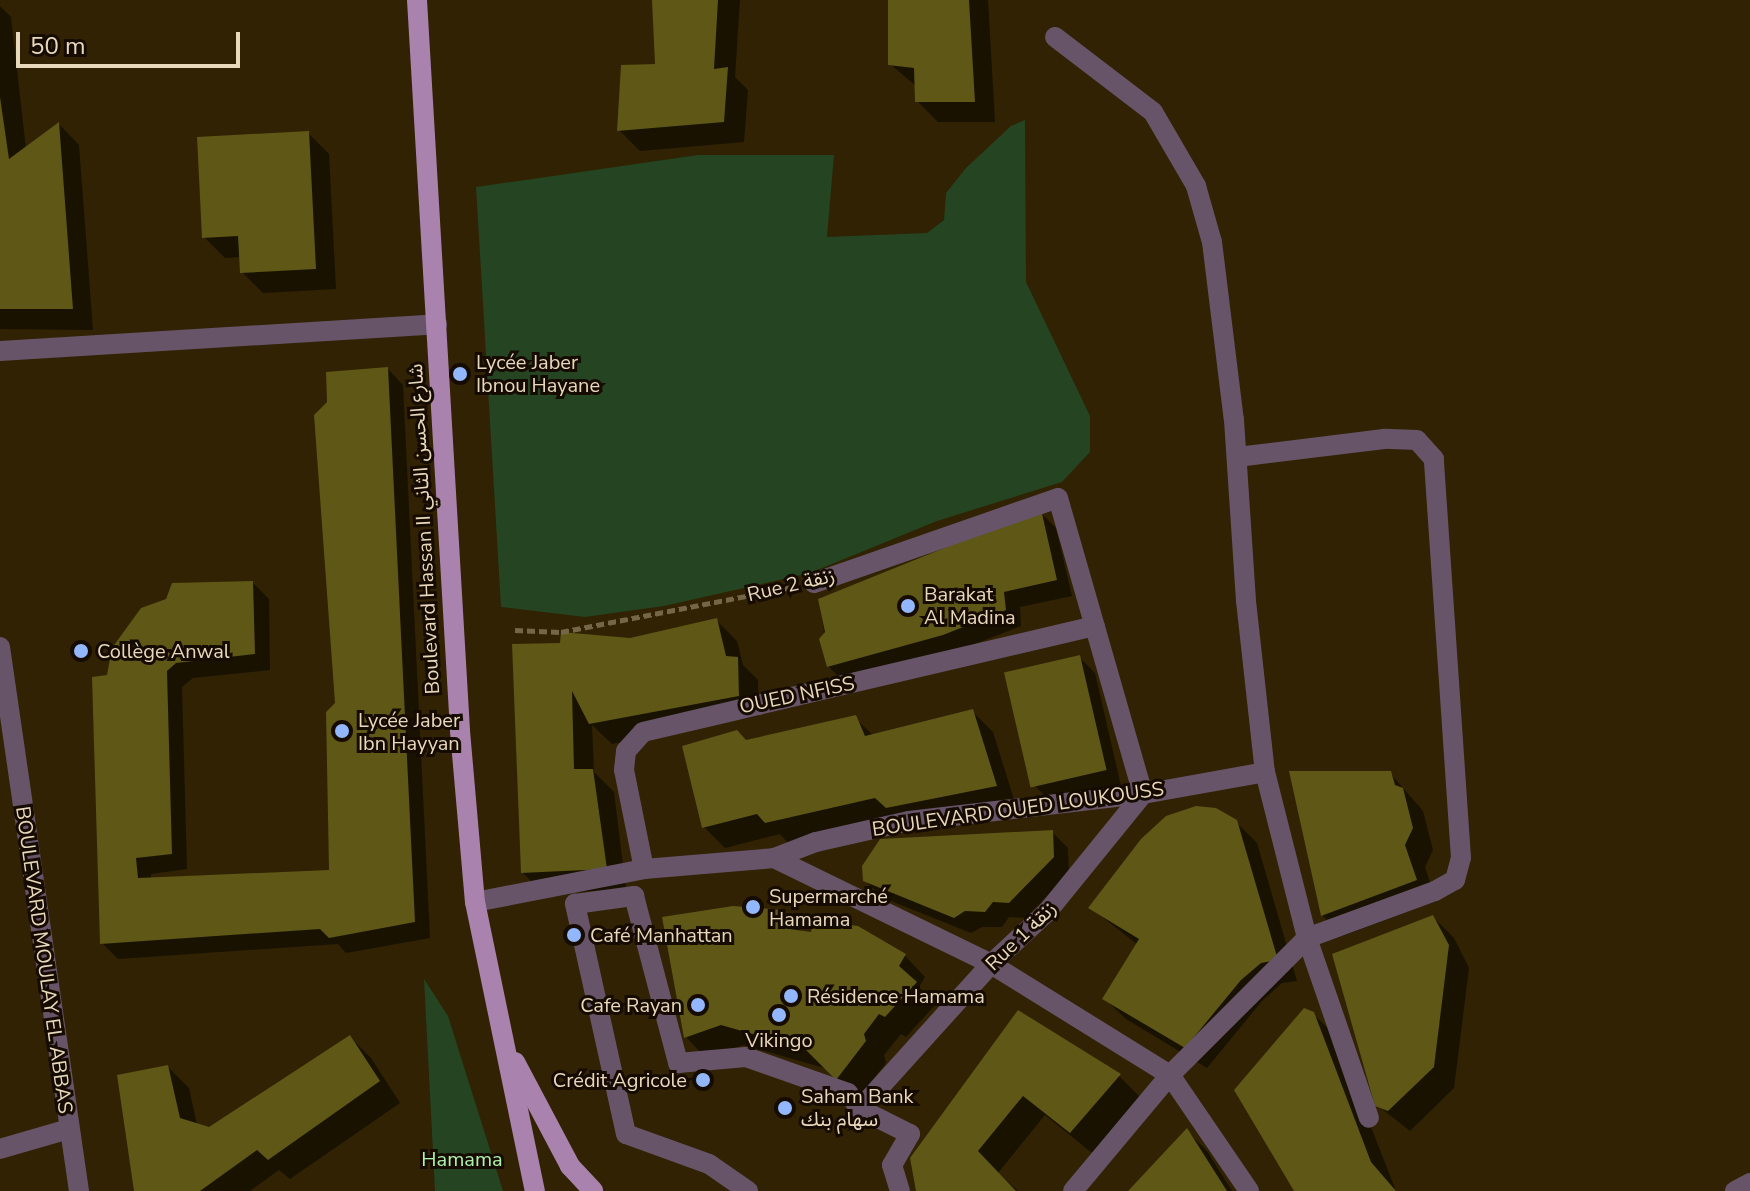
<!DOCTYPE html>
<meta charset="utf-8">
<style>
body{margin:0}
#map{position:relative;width:1750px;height:1191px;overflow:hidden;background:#302202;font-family:"Nunito Sans","Noto Sans Arabic",sans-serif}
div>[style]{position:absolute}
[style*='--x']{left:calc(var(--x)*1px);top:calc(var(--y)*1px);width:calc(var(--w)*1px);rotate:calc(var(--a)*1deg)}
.green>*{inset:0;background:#244422}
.shadow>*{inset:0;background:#0007}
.building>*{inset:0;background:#5e5715;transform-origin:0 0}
.path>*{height:5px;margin-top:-2.5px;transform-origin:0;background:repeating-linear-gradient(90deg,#746647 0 8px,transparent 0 12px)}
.minor>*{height:20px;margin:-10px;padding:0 10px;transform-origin:10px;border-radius:10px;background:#675469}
.major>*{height:20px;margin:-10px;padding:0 10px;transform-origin:10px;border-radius:10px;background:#a983ae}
.dots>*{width:22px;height:22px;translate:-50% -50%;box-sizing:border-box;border:4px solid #160b00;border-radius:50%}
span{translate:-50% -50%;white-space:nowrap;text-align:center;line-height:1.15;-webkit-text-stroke:6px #160b00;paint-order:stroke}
.poi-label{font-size:20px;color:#e9d9bc}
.left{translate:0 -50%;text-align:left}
.right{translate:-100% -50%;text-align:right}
.street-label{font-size:20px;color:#e9d9bc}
.park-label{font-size:20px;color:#aef3a9}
.scale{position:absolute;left:16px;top:32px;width:224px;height:36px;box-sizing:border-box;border:4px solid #e9d9bc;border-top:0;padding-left:10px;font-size:24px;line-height:28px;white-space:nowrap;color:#e9d9bc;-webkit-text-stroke:6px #160b00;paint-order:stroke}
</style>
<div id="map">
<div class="green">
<div style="clip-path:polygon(1025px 120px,1026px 282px,1090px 416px,1090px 452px,1062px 482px,937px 521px,810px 573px,664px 606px,585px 617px,501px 607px,476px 187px,698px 155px,834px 155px,827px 237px,927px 233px,944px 220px,946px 193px,966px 168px,1011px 126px)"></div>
<div style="clip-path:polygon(424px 979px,448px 1016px,503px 1191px,435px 1191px)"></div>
</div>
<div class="shadow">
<div style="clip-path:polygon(654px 0,740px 0,735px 77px,748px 90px,744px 142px,640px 151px,619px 130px,658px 66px)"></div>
<div style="clip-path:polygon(890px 0,988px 0,995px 122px,938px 122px,917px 101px,916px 86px,890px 64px)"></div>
<div style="clip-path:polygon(0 6px,11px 17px,26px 149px,59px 124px,79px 145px,93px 330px,0 329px)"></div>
<div style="clip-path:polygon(308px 133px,329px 154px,336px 289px,263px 293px,242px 272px,241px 257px,225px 258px,204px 237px)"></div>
<div style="clip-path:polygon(388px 369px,403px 385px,430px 938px,346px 953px,338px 944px,118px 959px,102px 943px,108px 677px,253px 583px,269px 599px,270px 670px,193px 678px,182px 687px,187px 869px,151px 874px,151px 879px,331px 872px,337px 704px)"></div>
<div style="clip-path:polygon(1040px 512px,1056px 528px,1072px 596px,1020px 607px,1021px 626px,959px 650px,844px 682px,828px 666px,820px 600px)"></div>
<div style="clip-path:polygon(716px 620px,737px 641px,743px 665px,758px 680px,759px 716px,612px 744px,592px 725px,594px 772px,614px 792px,626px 889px,544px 894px,523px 873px,515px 646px,630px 640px)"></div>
<div style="clip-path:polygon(1079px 657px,1095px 673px,1121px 786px,1049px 800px,1033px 784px)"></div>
<div style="clip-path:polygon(972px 711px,993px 732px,1016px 806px,788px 843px,780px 834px,725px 848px,704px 827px,747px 742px,855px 718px,874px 736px)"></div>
<div style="clip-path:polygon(1390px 773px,1423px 811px,1433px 850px,1425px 867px,1436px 901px,1343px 936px,1322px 915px)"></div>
<div style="clip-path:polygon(1235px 821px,1257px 843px,1297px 981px,1282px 983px,1262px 1001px,1207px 1068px,1126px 1019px,1105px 999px,1138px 945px,1091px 908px)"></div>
<div style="clip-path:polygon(1052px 832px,1068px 848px,1069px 874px,1025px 918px,1009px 917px,1002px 927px,982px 927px,971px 933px,881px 897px,865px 880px)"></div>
<div style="clip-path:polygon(782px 911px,803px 933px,905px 956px,925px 977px,919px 987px,936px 1004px,906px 1037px,901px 1034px,884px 1055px,886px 1063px,858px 1099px,828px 1069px,743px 1045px,706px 1058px,686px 1037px)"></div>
<div style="clip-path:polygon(1433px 917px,1454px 938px,1469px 968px,1454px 1088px,1410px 1131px,1377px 1105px)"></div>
<div style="clip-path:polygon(1018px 1013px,1119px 1076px,1140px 1097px,1092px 1153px,1045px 1115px,998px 1173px,1018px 1191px,918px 1191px)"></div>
<div style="clip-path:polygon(1313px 1014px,1335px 1035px,1396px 1191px,1296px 1191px)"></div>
<div style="clip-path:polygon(350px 1037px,371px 1058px,400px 1103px,290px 1179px,279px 1170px,250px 1191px,136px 1191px,168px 1067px,189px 1088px,197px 1125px,210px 1130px)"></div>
<div style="clip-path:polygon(1187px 1131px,1207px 1151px,1232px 1191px,1131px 1191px)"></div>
</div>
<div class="building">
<div style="clip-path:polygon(652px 0,718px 0,714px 69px,728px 67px,724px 122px,617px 131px,621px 65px,655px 64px)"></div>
<div style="clip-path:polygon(888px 0,969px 0,975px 102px,915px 102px,914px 68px,888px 65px)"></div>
<div style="clip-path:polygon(0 97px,9px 159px,59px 122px,73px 309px,0 309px)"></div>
<div style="clip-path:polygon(309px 131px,316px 269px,240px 273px,238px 236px,202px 238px,197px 137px)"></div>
<div style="clip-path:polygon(388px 367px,415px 922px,329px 938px,320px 929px,100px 944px,92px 677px,107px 675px,112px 648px,141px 608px,166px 599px,172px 583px,253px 581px,255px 654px,176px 663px,167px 671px,172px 854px,136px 858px,138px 878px,329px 870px,326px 712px,335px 703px,314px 415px,327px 402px,326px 372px)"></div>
<div style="clip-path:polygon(1041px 509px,1057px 580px,1004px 592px,1006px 610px,943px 635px,827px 667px,819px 639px,825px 632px,818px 599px)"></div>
<div style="clip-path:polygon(717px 618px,726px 656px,738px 657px,739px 696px,589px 724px,572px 691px,574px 769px,593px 769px,607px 869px,521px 873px,512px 644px,560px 643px,561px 632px,630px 638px)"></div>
<div style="left:1080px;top:655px;width:118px;height:78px;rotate:77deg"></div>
<div style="clip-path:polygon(973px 709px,997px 786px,886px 808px,875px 798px,765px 823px,757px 814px,702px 828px,682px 746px,737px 730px,746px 740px,856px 715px,865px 736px)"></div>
<div style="clip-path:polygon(1289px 771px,1391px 771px,1395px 785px,1403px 788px,1413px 828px,1405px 845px,1417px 880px,1321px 916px)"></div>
<div style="clip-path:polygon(1196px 806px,1216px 808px,1237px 820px,1278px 960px,1261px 963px,1241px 980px,1185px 1048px,1102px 999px,1139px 939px,1088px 908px,1141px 839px,1166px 816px)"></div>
<div style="clip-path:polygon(1053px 830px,1054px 857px,1009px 903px,993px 902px,985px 912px,965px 911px,954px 918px,863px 881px,862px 866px,880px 839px)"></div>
<div style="clip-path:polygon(733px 906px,783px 910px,783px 928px,811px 932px,813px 920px,858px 926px,906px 954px,899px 966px,917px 982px,885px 1017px,879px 1014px,864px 1034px,866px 1041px,836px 1080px,805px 1049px,721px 1025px,684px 1038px,662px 917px)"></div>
<div style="clip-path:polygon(1433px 915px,1449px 945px,1434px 1067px,1388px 1111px,1375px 1106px,1332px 954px)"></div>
<div style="clip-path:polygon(1304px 1008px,1314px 1012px,1371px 1162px,1396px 1191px,1294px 1191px,1234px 1090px)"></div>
<div style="clip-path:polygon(1018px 1010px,1121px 1074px,1070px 1133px,1023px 1096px,978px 1151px,1016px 1191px,916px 1191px,910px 1158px)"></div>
<div style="clip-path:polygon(350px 1035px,380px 1081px,268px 1160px,257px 1150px,200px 1191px,134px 1191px,117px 1075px,168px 1065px,180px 1118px,209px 1127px)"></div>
<div style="clip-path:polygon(1187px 1128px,1227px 1191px,1128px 1191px)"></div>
</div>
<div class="path">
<div style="--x:515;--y:630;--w:46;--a:2.5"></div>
<div style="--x:561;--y:632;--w:236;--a:-11"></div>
</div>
<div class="minor">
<div style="--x:1055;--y:37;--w:123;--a:37.4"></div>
<div style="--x:1153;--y:112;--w:86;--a:59.8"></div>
<div style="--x:1196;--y:186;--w:58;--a:74.1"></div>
<div style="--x:1212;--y:242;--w:179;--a:83"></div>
<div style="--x:1234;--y:420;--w:181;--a:86.2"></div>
<div style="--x:1246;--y:601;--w:172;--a:83.7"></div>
<div style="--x:1265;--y:772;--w:171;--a:75.8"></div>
<div style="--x:1307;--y:938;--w:190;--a:71"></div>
<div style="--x:0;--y:351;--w:438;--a:-3.5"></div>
<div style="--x:814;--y:583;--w:258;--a:-19.2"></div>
<div style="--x:1058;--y:498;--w:308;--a:74"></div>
<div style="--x:1143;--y:794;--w:152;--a:129.1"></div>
<div style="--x:1047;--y:912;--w:76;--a:137.1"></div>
<div style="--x:991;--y:964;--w:195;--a:132.1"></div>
<div style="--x:0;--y:647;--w:550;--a:81.74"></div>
<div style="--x:774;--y:858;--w:242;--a:26"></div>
<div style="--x:991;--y:964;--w:211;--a:31.8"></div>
<div style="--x:1170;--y:1075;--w:140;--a:55.7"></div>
<div style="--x:644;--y:869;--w:101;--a:-101.4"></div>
<div style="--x:624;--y:770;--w:19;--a:-84"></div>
<div style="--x:626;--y:751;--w:25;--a:-48"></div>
<div style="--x:643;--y:732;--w:464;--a:-13.2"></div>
<div style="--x:475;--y:902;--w:172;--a:-11"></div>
<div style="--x:644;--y:869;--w:130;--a:-4.8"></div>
<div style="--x:774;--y:858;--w:45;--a:-20.9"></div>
<div style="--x:816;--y:842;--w:95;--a:-12.7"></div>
<div style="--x:909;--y:821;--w:236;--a:-6.6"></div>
<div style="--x:1143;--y:794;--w:124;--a:-10.2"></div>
<div style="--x:0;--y:1149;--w:72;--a:-16.2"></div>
<div style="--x:748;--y:1191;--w:47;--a:-145.3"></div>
<div style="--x:709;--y:1164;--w:88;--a:-160.1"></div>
<div style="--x:626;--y:1134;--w:236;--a:-102.5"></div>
<div style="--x:575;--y:904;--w:60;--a:-7.7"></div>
<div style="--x:634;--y:896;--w:173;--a:75.2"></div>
<div style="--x:678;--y:1063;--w:68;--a:-5"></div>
<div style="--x:746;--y:1057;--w:108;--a:19.4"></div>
<div style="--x:848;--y:1093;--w:20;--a:53"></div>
<div style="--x:860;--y:1109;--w:56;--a:26.6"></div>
<div style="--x:910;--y:1134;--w:36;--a:120"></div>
<div style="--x:892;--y:1165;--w:27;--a:73"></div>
<div style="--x:1073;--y:1191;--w:151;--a:-50.1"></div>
<div style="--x:1170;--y:1075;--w:194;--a:-45"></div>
<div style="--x:1307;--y:938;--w:136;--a:-20.2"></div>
<div style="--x:1435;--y:891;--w:23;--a:-29"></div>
<div style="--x:1455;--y:880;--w:23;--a:-75"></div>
<div style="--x:1461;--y:858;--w:400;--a:-93.9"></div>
<div style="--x:1434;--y:459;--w:25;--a:-132"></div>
<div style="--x:1417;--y:440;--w:33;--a:-178"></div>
<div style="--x:1384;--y:439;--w:148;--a:173"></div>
<div style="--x:1735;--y:1191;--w:17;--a:-28"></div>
</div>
<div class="major">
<div style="--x:417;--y:0;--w:732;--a:86.63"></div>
<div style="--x:460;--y:731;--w:172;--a:85"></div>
<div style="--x:475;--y:902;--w:295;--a:78.3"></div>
<div style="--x:515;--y:1062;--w:118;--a:62.1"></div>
<div style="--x:570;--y:1166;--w:34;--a:47"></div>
</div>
<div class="dots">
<div style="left:460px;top:374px;background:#93b7fd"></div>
<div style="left:908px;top:606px;background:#93b7fd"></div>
<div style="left:81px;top:651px;background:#93b7fd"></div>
<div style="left:342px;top:731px;background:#93b7fd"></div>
<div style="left:753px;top:907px;background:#93b7fd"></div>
<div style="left:574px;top:935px;background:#93b7fd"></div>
<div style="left:791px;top:996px;background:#93b7fd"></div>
<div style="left:698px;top:1005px;background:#93b7fd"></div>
<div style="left:779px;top:1015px;background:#93b7fd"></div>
<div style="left:703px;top:1080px;background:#93b7fd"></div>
<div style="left:785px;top:1108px;background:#93b7fd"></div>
</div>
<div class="poi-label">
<span class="left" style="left:476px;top:374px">Lycée Jaber<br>Ibnou Hayane</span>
<span class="left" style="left:924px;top:606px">Barakat<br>Al Madina</span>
<span class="left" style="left:97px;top:651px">Collège Anwal</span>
<span class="left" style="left:358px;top:732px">Lycée Jaber<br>Ibn Hayyan</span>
<span class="left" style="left:769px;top:908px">Supermarché<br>Hamama</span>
<span class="left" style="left:590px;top:935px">Café Manhattan</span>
<span class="left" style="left:807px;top:996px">Résidence Hamama</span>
<span class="right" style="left:682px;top:1005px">Cafe Rayan</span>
<span style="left:779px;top:1040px">Vikingo</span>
<span class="right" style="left:687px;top:1080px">Crédit Agricole</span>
<span class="left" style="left:801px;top:1108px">Saham Bank<br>سهام بنك</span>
</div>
<div class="street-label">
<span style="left:424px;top:529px;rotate:-93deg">Boulevard Hassan II شارع الحسن الثاني</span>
<span style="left:791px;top:585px;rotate:-13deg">Rue 2 زنقة</span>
<span style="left:797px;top:695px;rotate:-12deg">OUED NFISS</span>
<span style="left:1018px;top:809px;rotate:-8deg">BOULEVARD OUED LOUKOUSS</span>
<span style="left:1021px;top:936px;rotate:-44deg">Rue 1 زنقة</span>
<span style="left:44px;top:960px;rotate:82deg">BOULEVARD MOULAY EL ABBAS</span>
</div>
<div class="park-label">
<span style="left:462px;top:1159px">Hamama</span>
</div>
<div class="scale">50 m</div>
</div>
